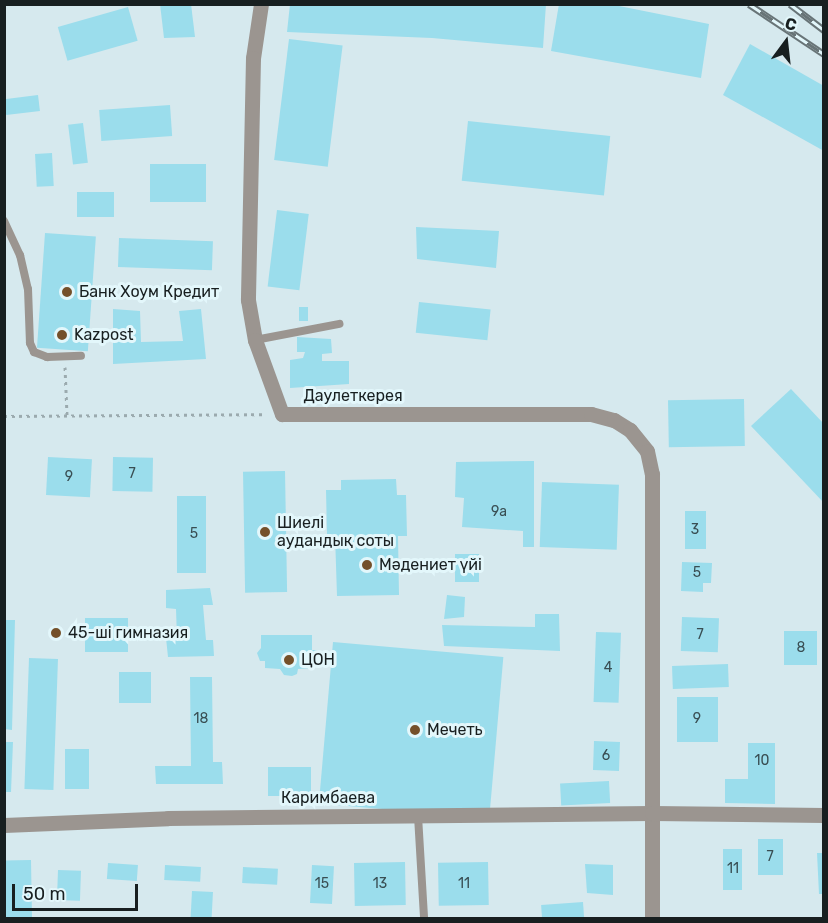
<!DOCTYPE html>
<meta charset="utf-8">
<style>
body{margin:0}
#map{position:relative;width:828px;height:923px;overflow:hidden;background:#d6e9ee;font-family:Rubik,sans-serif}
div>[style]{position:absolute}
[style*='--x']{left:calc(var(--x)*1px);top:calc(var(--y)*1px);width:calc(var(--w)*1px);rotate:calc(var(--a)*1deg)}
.building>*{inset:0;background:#9bddec;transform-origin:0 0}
.path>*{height:3px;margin-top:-1.5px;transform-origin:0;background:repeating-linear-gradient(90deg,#9baaae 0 3px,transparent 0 7.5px)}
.lane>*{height:8px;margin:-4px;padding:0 4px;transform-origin:4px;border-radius:4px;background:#9b9590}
.street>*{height:15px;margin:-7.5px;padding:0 7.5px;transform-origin:7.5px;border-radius:7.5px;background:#9b9590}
.rail>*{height:7px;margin-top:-3.5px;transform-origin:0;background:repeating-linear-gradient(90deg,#e3f7fb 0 14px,#687477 0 28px);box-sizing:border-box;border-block:2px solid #687477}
.dots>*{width:16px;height:16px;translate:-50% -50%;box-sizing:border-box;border:3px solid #e3f7fb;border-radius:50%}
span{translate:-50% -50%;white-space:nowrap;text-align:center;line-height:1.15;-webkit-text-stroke:6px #e3f7fb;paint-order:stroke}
.number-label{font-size:14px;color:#394e53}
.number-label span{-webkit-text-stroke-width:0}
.poi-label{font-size:16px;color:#181f20}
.left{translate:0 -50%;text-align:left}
.street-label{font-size:16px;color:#181f20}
.frame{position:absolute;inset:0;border:6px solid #181f20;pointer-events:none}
.north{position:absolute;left:756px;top:12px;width:60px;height:60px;-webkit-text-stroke:4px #e3f7fb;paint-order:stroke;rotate:15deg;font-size:16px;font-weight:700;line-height:24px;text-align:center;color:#181f20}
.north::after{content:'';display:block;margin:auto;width:21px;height:27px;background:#181f20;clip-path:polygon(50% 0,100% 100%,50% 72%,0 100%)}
.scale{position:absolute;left:12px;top:884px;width:126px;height:27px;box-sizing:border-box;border:3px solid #181f20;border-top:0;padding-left:8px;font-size:18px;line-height:21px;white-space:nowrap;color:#181f20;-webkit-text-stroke:4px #e3f7fb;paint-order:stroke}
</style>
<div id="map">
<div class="building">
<div style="clip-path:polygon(160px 4px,191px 4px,195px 37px,164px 38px)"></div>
<div style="clip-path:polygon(290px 4px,546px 4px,543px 48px,432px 38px,287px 32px)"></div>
<div style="clip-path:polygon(559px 4px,609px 4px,709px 24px,701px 78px,551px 51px)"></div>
<div style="left:128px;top:7px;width:35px;height:73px;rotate:74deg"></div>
<div style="left:289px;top:39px;width:54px;height:122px;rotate:7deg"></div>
<div style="clip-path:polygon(750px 44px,824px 86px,824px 151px,723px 95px)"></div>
<div style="left:38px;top:95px;width:16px;height:34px;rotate:83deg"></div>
<div style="left:170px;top:105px;width:31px;height:71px;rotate:86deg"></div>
<div style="left:468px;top:121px;width:143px;height:60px;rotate:6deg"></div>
<div style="left:83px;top:123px;width:40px;height:15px;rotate:83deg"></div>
<div style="left:52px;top:153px;width:33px;height:17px;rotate:87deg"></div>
<div style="left:150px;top:164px;width:56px;height:38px"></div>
<div style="left:77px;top:192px;width:37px;height:25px"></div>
<div style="left:277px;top:210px;width:32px;height:77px;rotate:7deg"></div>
<div style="clip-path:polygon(416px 227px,499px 231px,496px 268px,417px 259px)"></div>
<div style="left:45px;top:233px;width:51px;height:115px;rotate:4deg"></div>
<div style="left:119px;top:238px;width:94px;height:29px;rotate:2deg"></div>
<div style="left:419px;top:302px;width:72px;height:31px;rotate:6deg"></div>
<div style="left:299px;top:307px;width:9px;height:14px"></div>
<div style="clip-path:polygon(113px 309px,140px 311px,141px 342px,183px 341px,179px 311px,201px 309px,206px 359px,113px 364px)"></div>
<div style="clip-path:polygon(297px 337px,331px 339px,332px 353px,322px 354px,322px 361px,349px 361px,349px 384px,290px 388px,290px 360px,303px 358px,305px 352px,297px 352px)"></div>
<div style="clip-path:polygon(791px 389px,824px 424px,824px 503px,751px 426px)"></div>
<div style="left:744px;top:399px;width:47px;height:76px;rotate:89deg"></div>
<div style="left:48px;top:457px;width:44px;height:38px;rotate:3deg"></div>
<div style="left:113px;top:457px;width:40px;height:34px;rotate:1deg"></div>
<div style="clip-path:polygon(534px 461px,534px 547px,523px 547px,523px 531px,462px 527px,464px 498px,455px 497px,456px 462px)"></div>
<div style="left:285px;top:471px;width:121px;height:42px;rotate:89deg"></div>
<div style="clip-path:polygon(396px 479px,397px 495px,406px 495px,407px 536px,398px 536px,399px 595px,337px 596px,335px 535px,327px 535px,326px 490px,341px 490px,341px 480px)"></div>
<div style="left:542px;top:482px;width:77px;height:65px;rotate:2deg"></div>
<div style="left:177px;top:496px;width:29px;height:77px"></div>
<div style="left:685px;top:511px;width:21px;height:38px"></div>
<div style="left:455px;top:554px;width:24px;height:28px"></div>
<div style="clip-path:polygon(682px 562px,712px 563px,711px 583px,703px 583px,703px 592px,681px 591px)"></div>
<div style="clip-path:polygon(210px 588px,213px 605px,203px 605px,206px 640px,213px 640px,214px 656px,168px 657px,166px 638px,177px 639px,176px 609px,166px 608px,166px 590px)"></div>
<div style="clip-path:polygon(447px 595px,465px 597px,464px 617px,444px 619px)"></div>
<div style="clip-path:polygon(535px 614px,559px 614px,560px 651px,444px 646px,442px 625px,535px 627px)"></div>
<div style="left:682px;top:617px;width:37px;height:34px;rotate:2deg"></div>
<div style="left:85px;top:618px;width:43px;height:34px"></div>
<div style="clip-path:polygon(4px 620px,15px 620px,12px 730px,4px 729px)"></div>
<div style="left:784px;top:631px;width:33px;height:34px"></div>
<div style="left:596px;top:632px;width:25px;height:70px;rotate:2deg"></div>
<div style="clip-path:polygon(261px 635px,312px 635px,312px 650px,319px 650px,320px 657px,311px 664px,312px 668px,298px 669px,297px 674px,292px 676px,284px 675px,280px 669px,265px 668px,265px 661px,260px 661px,257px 653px,261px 648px)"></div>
<div style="left:333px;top:642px;width:171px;height:162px;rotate:5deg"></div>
<div style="left:29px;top:658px;width:29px;height:131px;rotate:2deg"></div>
<div style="left:728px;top:664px;width:23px;height:56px;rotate:88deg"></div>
<div style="left:119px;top:672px;width:32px;height:31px"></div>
<div style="clip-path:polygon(190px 677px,212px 677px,213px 762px,222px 762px,223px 784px,156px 784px,155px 766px,191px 766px)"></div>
<div style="left:677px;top:697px;width:41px;height:45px"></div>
<div style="left:594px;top:741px;width:26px;height:29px;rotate:2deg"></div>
<div style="clip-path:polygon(4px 742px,13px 742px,11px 792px,4px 792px)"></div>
<div style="clip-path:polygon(748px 743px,775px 743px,775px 804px,725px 803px,725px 779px,748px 779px)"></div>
<div style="left:65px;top:749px;width:24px;height:40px"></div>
<div style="left:268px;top:767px;width:43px;height:29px"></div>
<div style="left:609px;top:781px;width:22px;height:49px;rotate:87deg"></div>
<div style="left:758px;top:839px;width:25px;height:36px"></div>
<div style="left:723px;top:849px;width:19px;height:41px"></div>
<div style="clip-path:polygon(817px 853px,824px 853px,824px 894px,819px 894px)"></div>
<div style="left:31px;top:860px;width:58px;height:27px;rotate:89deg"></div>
<div style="left:405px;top:862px;width:43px;height:51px;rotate:89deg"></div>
<div style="left:488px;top:862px;width:43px;height:50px;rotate:89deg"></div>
<div style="left:108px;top:863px;width:30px;height:16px;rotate:4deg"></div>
<div style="clip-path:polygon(585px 864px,613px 865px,613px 895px,587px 893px)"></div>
<div style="left:165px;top:865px;width:36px;height:15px;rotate:3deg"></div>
<div style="left:312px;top:865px;width:22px;height:38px;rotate:3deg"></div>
<div style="left:243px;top:867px;width:35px;height:16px;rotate:3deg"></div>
<div style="left:58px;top:870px;width:23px;height:30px;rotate:2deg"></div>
<div style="left:192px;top:891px;width:21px;height:27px;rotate:3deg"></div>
<div style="left:583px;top:902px;width:16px;height:42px;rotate:86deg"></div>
</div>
<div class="path">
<div style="--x:65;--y:367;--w:48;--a:87.6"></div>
<div style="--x:4;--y:416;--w:261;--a:-0.4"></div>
</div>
<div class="lane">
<div style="--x:4;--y:221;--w:38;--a:65"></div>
<div style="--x:20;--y:255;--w:35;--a:77"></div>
<div style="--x:28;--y:289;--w:54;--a:87.9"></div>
<div style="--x:30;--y:343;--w:10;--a:66"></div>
<div style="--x:34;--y:352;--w:14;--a:21"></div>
<div style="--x:47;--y:357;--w:34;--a:-2"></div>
<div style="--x:255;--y:340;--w:86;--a:-10.8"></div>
<div style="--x:418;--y:816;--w:102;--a:86.6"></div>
</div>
<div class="street">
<div style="--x:261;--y:4;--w:55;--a:98.4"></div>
<div style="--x:253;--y:58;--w:242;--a:91.2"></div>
<div style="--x:248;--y:300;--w:41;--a:80.1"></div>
<div style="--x:255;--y:340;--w:79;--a:70"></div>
<div style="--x:282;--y:414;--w:309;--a:0"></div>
<div style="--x:591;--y:414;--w:24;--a:15"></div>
<div style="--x:614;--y:420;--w:19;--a:32"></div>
<div style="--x:630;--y:430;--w:27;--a:51"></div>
<div style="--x:647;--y:451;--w:24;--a:78"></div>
<div style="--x:652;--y:474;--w:444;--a:90"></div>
<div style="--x:4;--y:825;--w:164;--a:-2.4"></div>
<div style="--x:168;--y:818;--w:484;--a:-0.6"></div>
<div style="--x:652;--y:813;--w:172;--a:0.7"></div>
</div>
<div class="rail">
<div style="--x:749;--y:4;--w:90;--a:33.7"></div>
<div style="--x:790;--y:4;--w:43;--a:37.4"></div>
</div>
<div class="dots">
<div style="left:67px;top:292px;background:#74502a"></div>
<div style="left:62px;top:335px;background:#74502a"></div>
<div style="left:265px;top:532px;background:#74502a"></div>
<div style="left:367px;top:565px;background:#74502a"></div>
<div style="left:56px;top:633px;background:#74502a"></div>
<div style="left:289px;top:660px;background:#74502a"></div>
<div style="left:415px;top:730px;background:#74502a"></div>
</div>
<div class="number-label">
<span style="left:132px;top:474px">7</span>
<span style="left:69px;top:477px">9</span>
<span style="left:499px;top:512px">9а</span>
<span style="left:695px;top:530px">3</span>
<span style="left:194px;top:534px">5</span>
<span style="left:697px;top:573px">5</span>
<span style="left:700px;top:635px">7</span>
<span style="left:801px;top:648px">8</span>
<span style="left:608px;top:668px">4</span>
<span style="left:201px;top:719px">18</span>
<span style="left:697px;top:719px">9</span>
<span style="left:606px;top:756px">6</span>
<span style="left:762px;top:761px">10</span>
<span style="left:770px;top:857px">7</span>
<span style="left:733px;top:869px">11</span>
<span style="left:322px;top:884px">15</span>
<span style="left:380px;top:884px">13</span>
<span style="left:464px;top:884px">11</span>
</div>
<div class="poi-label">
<span class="left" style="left:79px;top:292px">Банк Хоум Кредит</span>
<span class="left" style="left:74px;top:335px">Kazpost</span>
<span class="left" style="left:277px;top:532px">Шиелі<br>аудандық соты</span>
<span class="left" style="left:379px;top:565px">Мәдениет үйі</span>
<span class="left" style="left:68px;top:633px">45-ші гимназия</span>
<span class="left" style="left:301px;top:660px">ЦОН</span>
<span class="left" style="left:427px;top:730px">Мечеть</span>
</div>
<div class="street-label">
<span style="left:353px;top:396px">Даулеткерея</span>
<span style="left:328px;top:798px">Каримбаева</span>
</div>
<div class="frame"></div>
<div class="north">С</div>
<div class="scale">50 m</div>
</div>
